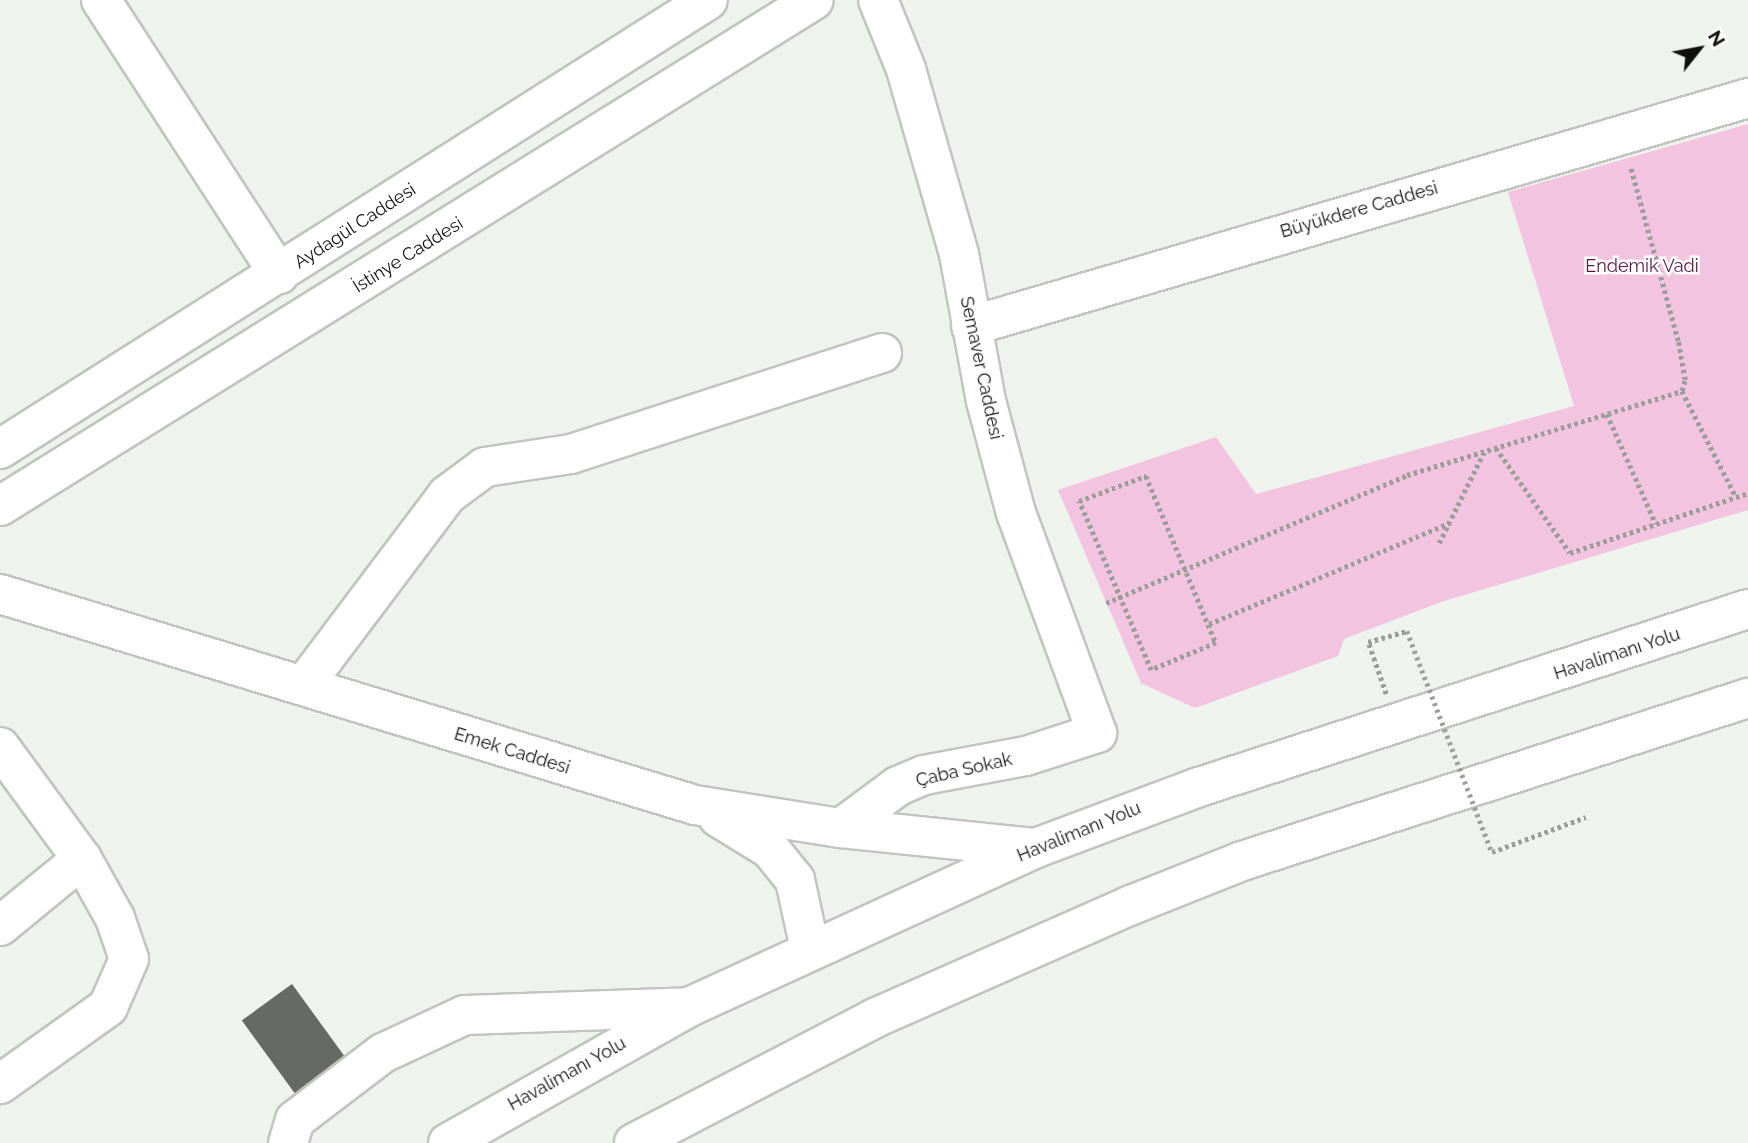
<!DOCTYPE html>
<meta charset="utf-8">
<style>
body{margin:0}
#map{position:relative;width:1748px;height:1143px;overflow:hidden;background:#eff3ed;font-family:Raleway,sans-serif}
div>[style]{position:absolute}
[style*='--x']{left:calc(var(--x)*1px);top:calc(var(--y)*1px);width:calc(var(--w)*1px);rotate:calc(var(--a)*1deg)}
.green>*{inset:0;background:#f3c4df}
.building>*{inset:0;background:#666964;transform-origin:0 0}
.path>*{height:4.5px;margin-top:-2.25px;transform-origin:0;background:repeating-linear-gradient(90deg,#9a9d98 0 3.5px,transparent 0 7px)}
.roads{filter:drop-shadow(2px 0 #c1c5bf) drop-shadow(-2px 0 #c1c5bf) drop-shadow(0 2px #c1c5bf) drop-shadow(0 -2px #c1c5bf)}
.minor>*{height:38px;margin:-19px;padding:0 19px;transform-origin:19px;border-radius:19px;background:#fff}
.highway>*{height:38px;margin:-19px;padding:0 19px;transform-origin:19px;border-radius:19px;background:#fff}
.path-bridge>*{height:4.5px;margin-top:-2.25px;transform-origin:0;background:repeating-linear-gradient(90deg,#9a9d98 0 3.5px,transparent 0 7px)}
span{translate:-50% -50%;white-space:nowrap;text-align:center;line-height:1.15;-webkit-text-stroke:5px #fff;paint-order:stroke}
.street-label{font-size:18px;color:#10110f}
.park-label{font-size:18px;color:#591844}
.north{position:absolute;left:1664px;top:14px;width:70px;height:70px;-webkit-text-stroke:5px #fff;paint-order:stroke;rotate:59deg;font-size:19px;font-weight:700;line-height:28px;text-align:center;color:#10110f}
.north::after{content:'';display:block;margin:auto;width:24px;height:32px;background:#10110f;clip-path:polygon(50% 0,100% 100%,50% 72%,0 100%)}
</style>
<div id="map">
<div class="green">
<div style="clip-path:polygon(1748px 124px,1748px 510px,1441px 602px,1344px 639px,1338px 656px,1195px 708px,1141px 683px,1058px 490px,1216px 437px,1256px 494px,1574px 406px,1508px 192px)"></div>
</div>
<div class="building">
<div style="left:292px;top:984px;width:124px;height:62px;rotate:54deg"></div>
</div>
<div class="path">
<div style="--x:1682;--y:391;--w:119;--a:63"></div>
<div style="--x:1607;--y:414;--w:120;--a:66"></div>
<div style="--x:1496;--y:448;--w:128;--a:54.8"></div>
<div style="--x:1570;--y:553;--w:188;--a:-18.6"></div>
<div style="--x:1146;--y:476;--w:181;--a:67.3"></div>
<div style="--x:1216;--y:643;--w:70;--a:157.4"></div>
<div style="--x:1151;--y:670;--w:184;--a:-113.1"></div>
<div style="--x:1079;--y:501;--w:72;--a:-20.5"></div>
<div style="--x:1439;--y:543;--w:102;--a:-63.7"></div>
<div style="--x:1106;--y:603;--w:327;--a:-23"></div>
<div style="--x:1407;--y:475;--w:288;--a:-17"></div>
<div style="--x:1682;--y:391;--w:11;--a:-75"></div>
<div style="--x:1685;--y:380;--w:40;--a:-100"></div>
<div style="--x:1678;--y:341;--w:181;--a:-105.3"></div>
<div style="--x:1209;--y:624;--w:260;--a:-22.8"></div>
<div style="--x:1386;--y:694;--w:55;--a:-109.1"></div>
<div style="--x:1368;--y:642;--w:41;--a:-15.8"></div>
<div style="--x:1492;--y:852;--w:100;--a:-20.4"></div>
</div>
<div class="roads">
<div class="minor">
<div style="--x:101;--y:0;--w:327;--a:57"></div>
<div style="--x:971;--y:326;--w:810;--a:-16.35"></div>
<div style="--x:0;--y:449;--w:838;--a:-32.38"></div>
<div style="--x:0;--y:506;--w:958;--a:-31.87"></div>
<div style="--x:0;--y:594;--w:726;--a:16.89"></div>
<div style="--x:695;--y:805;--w:148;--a:9"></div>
<div style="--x:841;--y:828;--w:196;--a:5.9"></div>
<div style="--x:304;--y:685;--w:238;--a:-53"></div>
<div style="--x:447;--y:495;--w:47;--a:-36.4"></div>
<div style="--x:485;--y:467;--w:87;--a:-8.6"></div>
<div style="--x:571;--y:454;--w:327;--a:-18"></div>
<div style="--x:0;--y:747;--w:139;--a:53.8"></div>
<div style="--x:82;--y:859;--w:68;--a:60.8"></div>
<div style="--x:115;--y:918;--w:43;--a:71.1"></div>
<div style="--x:129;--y:959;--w:52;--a:113.6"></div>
<div style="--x:108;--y:1007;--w:133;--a:144.5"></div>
<div style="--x:718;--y:817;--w:61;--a:31.6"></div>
<div style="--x:770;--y:849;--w:40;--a:51"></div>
<div style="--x:795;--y:880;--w:71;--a:77.7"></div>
<div style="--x:841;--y:828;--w:71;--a:-36.4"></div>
<div style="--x:898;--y:786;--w:28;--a:-23"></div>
<div style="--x:924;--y:775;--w:104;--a:-10.6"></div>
<div style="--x:1026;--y:756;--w:75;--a:-17.9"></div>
<div style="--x:1097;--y:733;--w:234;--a:-110.2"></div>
<div style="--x:1016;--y:513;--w:116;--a:-105"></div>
<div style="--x:986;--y:401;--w:149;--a:-100.4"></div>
<div style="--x:959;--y:254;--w:192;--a:-106"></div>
<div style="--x:906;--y:69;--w:74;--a:-112.1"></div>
<div style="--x:0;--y:926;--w:106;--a:-39.3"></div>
<div style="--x:288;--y:1143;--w:24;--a:-73"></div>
<div style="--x:295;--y:1120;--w:111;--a:-37.3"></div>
<div style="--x:383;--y:1053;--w:90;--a:-24.9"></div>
<div style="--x:465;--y:1015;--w:224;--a:-2"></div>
</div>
<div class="highway">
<div style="--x:448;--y:1143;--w:277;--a:-29.4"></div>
<div style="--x:689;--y:1007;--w:382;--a:-24.6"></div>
<div style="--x:1036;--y:848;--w:174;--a:-20.5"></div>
<div style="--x:1199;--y:787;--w:577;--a:-17.96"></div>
<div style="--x:634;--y:1143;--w:271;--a:-27.4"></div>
<div style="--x:875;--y:1018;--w:278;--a:-23.8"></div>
<div style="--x:1129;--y:906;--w:122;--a:-21.7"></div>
<div style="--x:1242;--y:861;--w:532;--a:-17.86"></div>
</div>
</div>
<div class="path-bridge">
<div style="--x:1407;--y:631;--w:237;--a:69"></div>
</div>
<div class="street-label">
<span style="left:1359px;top:210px;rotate:-16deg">Büyükdere Caddesi</span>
<span style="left:355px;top:226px;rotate:-33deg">Aydagül Caddesi</span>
<span style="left:408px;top:255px;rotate:-32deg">İstinye Caddesi</span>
<span style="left:981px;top:368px;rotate:78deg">Semaver Caddesi</span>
<span style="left:1617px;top:654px;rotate:-18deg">Havalimanı Yolu</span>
<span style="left:512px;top:751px;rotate:17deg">Emek Caddesi</span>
<span style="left:964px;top:770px;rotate:-13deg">Çaba Sokak</span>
<span style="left:1079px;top:832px;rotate:-22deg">Havalimanı Yolu</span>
<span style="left:567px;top:1074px;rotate:-29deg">Havalimanı Yolu</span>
</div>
<div class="park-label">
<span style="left:1642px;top:266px">Endemik Vadi</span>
</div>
<div class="north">N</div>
</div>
